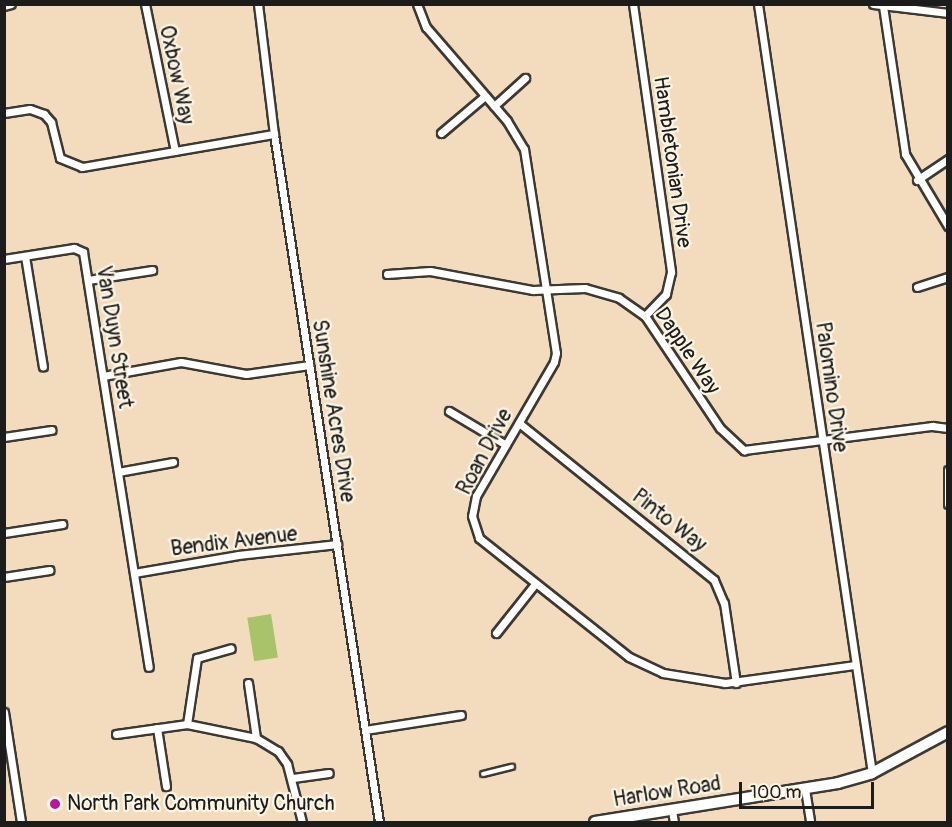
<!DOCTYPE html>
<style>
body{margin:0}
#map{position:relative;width:952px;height:827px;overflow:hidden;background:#f3dcbd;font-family:Pangolin,sans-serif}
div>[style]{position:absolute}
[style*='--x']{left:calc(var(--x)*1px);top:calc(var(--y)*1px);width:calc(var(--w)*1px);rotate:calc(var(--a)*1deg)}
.green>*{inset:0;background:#a9c36a;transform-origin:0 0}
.roads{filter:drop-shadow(2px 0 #3c3934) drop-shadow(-2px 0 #3c3934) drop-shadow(0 2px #3c3934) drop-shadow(0 -2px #3c3934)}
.service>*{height:4px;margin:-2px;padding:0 2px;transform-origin:2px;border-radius:2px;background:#fff}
.minor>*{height:7px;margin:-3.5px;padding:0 3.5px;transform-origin:3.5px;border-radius:3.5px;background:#fff}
.secondary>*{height:10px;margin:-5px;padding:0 5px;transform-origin:5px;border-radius:5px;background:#fff}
.dots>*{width:16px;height:16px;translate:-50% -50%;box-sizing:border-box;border:3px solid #fcf5e5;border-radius:50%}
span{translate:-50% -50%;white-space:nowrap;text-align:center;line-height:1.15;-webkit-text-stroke:4.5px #fcf5e5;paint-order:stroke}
.street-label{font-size:21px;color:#1c1c1c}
.poi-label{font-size:21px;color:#1c1c1c}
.left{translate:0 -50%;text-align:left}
.frame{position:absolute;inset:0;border:6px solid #1c1c1c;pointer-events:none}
.scale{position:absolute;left:739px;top:782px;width:135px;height:27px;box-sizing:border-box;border:3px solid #1c1c1c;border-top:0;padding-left:8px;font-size:18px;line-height:21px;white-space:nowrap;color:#1c1c1c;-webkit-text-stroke:4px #fcf5e5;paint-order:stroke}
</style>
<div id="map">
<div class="green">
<div style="left:271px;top:614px;width:44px;height:24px;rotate:81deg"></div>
</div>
<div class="roads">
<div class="service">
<div style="--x:483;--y:774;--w:30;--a:-14"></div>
</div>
<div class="minor">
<div style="--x:145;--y:4;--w:150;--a:78.5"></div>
<div style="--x:258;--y:4;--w:131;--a:83"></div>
<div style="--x:274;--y:134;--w:696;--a:81.32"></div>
<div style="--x:417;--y:4;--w:25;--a:69"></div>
<div style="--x:426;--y:27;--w:124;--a:49.2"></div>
<div style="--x:507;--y:121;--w:33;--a:59"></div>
<div style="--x:524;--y:149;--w:206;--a:81.1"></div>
<div style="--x:556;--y:353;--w:9;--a:103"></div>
<div style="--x:554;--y:362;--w:155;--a:120.2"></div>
<div style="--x:476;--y:496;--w:20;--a:101"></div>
<div style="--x:472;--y:516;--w:23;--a:72"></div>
<div style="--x:479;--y:538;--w:191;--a:38.4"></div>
<div style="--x:629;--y:657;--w:38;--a:25"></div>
<div style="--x:663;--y:673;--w:63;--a:9.2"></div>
<div style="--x:725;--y:683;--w:130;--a:-7.9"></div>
<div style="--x:633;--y:4;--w:271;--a:81.9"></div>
<div style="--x:671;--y:272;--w:23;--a:103"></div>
<div style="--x:666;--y:294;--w:30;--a:134"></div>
<div style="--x:758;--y:4;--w:777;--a:81.57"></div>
<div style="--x:873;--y:4;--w:76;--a:6.8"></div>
<div style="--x:4;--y:6;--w:7;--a:-16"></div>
<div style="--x:883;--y:6;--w:150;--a:81.5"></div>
<div style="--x:905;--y:154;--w:84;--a:59.2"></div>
<div style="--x:494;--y:106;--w:42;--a:-42.1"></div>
<div style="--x:4;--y:113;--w:26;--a:-9"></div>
<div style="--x:30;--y:109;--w:15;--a:20"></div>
<div style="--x:44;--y:114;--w:11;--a:49"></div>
<div style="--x:51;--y:122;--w:37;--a:76"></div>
<div style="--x:60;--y:158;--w:24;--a:22"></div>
<div style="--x:82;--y:167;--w:195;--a:-9.8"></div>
<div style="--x:441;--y:133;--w:57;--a:-40.1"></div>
<div style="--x:917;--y:180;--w:37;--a:-34"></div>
<div style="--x:25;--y:256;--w:112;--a:80.8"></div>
<div style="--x:4;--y:259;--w:71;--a:-8.9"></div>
<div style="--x:74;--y:248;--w:10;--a:24"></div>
<div style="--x:83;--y:252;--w:420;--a:81"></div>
<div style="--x:387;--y:274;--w:43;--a:-4"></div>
<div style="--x:430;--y:271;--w:105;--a:10.5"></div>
<div style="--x:533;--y:290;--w:52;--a:-2.2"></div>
<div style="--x:585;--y:288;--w:35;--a:16"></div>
<div style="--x:619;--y:298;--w:32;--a:35"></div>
<div style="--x:645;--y:316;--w:135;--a:56.2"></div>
<div style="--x:720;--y:428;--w:33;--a:43"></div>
<div style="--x:744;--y:450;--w:190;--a:-7.3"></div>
<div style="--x:932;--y:426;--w:16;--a:7"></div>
<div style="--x:88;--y:280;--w:65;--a:-8.9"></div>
<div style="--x:917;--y:287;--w:33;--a:-18"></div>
<div style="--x:103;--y:376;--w:79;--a:-10.2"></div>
<div style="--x:181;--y:362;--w:66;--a:10.5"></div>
<div style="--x:246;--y:374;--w:64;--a:-8.1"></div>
<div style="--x:449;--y:411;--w:66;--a:30.8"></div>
<div style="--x:519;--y:423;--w:250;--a:38.8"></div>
<div style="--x:714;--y:580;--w:25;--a:67"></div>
<div style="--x:724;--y:603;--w:81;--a:81.5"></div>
<div style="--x:4;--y:437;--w:48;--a:-8.5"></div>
<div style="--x:948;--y:470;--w:34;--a:90"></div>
<div style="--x:118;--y:472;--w:56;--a:-10.3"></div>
<div style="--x:4;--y:533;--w:59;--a:-8.8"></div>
<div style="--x:134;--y:573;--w:106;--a:-9.8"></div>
<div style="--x:238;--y:555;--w:100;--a:-6.3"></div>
<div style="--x:4;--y:577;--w:46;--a:-8.8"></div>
<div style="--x:496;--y:633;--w:63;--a:-51.5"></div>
<div style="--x:248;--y:683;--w:56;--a:81.7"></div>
<div style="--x:4;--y:712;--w:111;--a:81.2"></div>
<div style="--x:187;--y:724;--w:67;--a:-81.4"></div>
<div style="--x:197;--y:658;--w:35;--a:-16"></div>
<div style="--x:157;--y:728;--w:59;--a:81.2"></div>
<div style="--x:365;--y:730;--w:97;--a:-8.9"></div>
<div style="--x:116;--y:734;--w:72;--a:-8"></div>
<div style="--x:187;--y:724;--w:70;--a:11.5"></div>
<div style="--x:256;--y:738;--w:26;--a:31"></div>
<div style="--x:278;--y:751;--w:16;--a:55"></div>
<div style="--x:287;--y:764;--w:60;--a:75.5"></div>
<div style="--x:293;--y:778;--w:36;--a:-8"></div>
<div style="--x:805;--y:789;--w:33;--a:81"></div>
<div style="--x:672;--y:810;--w:12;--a:81"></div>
</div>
<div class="secondary">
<div style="--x:595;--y:822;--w:246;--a:-9.1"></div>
<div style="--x:838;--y:783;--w:35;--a:-16"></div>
<div style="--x:872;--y:773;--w:86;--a:-28.3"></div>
</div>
</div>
<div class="dots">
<div style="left:55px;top:804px;background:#b5179e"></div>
</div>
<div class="street-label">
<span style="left:176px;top:75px;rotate:78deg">Oxbow Way</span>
<span style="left:672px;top:162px;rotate:82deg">Hambletonian Drive</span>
<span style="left:114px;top:337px;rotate:81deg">Van Duyn Street</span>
<span style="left:687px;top:351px;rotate:56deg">Dapple Way</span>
<span style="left:831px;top:387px;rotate:82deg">Palomino Drive</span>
<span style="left:333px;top:411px;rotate:81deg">Sunshine Acres Drive</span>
<span style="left:485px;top:452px;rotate:-62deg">Roan Drive</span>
<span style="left:669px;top:521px;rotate:38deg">Pinto Way</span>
<span style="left:234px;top:542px;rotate:-7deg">Bendix Avenue</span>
<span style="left:667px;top:792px;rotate:-9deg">Harlow Road</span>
</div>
<div class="poi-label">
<span class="left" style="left:67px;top:804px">North Park Community Church</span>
</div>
<div class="frame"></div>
<div class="scale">100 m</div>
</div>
